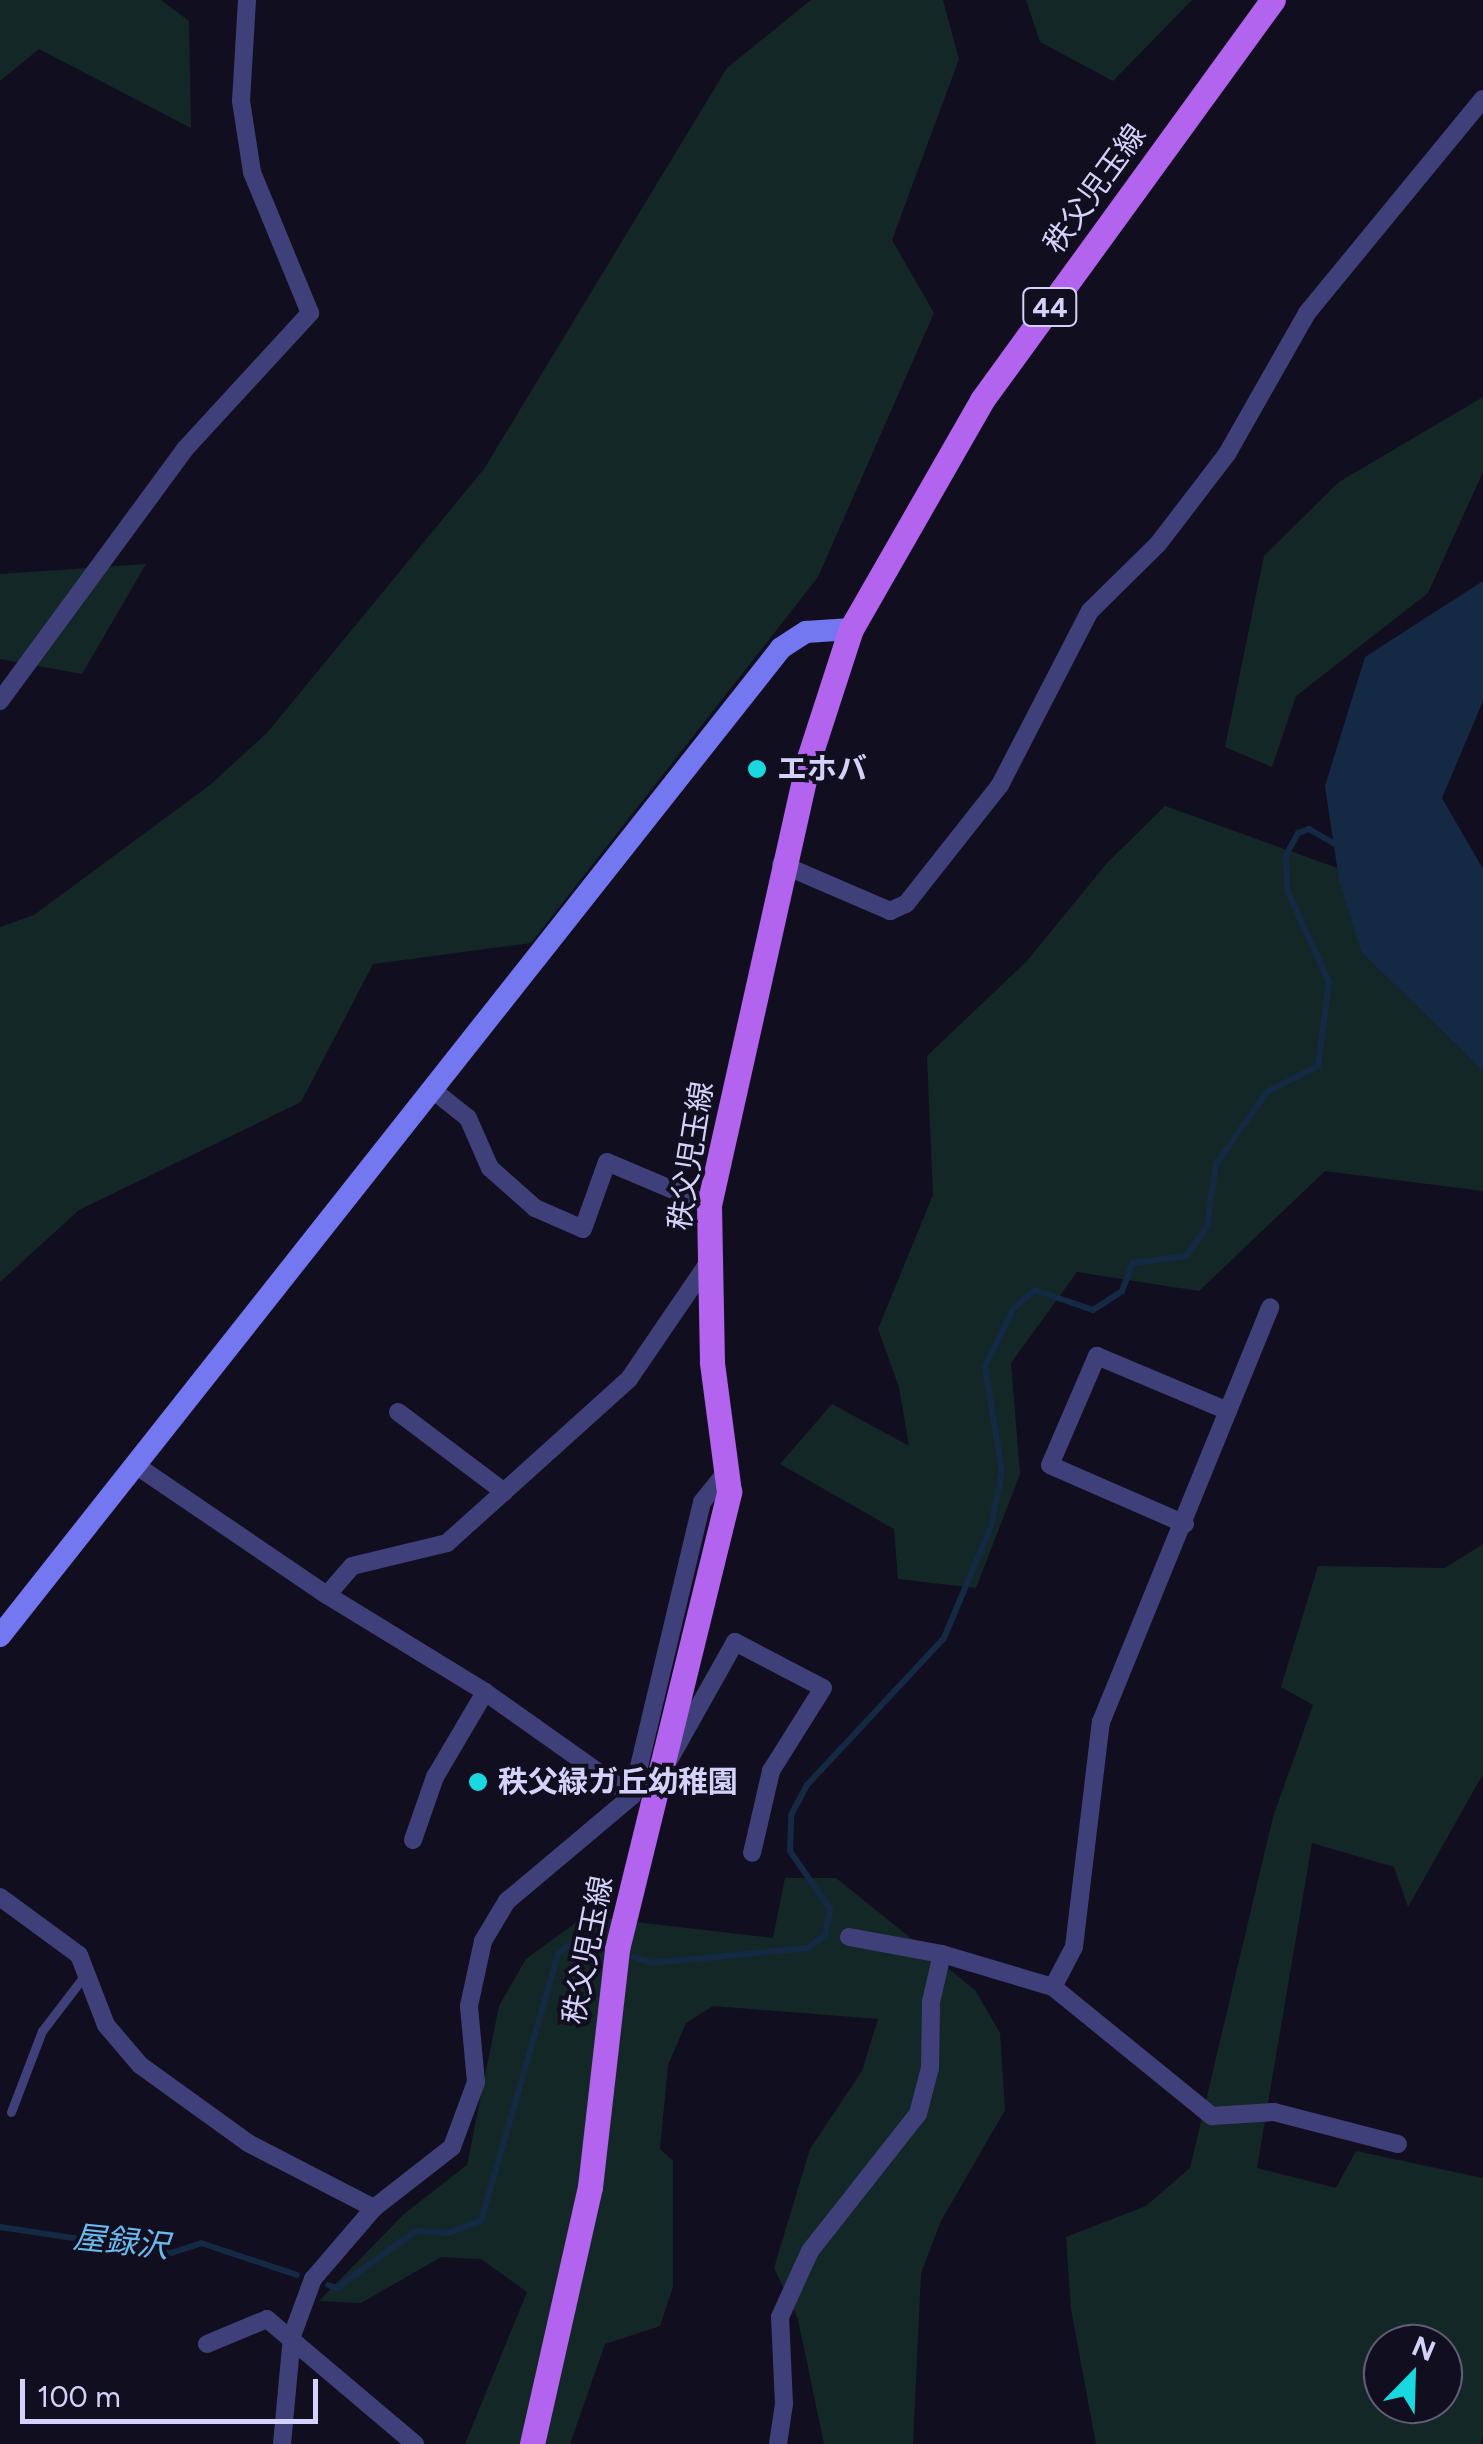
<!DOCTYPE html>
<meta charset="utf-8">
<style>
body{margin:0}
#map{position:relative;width:1483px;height:2444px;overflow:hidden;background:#110f1f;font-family:Figtree,"Noto Sans JP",sans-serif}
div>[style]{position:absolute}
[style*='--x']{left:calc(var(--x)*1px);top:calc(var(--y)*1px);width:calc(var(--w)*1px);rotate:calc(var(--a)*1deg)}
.green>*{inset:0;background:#132826}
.water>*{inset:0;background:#142944}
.stream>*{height:6px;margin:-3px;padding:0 3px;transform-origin:3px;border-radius:3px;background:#142944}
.lane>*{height:9px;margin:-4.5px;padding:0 4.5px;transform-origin:4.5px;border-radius:4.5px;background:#3f4079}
.street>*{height:18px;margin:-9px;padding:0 9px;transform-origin:9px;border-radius:9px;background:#3f4079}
.secondary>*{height:22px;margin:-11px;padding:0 11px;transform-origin:11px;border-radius:11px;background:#7377f0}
.primary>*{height:25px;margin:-12.5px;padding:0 12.5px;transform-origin:12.5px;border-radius:12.5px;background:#b364ee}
.dots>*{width:28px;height:28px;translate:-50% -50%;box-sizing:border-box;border:5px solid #110f1f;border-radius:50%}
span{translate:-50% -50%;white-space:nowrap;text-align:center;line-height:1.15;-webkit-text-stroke:8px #110f1f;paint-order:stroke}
.shield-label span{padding:2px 8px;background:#110f1f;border:2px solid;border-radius:8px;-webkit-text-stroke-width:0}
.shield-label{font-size:28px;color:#d4d2fa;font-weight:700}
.street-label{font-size:30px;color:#d4d2fa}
.poi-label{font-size:30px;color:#d4d2fa;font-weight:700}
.left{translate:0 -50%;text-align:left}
.water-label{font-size:32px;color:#6bbaef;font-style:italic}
.north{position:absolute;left:1363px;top:2324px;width:100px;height:100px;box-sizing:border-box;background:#110f1f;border:2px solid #5f5d77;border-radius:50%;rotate:23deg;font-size:28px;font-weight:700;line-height:40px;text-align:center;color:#d4d2fa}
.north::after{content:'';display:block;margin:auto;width:35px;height:45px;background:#18d8e0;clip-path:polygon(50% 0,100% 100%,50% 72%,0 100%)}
.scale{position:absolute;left:20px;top:2379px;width:298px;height:45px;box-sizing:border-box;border:5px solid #d4d2fa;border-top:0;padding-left:12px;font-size:30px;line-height:35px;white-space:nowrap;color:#d4d2fa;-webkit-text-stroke:8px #110f1f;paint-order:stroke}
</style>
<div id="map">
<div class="green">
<div style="clip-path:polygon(0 0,161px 0,189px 21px,191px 128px,39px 49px,0 81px)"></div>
<div style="clip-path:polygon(811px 0,943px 0,959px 59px,892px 240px,934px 313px,818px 577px,531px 943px,373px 964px,301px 1102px,79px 1210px,0 1282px,0 927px,34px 915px,210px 785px,267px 733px,484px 469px,727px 68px)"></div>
<div style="clip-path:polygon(1026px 0,1192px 0,1113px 81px,1040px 42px)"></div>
<div style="clip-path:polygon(1483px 397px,1483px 472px,1428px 593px,1296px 696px,1272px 767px,1225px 747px,1264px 556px,1339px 482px)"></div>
<div style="clip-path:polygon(146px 564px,82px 674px,0 659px,0 574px)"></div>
<div style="clip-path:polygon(1165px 806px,1337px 868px,1361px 952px,1483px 1071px,1483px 1191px,1325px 1171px,1199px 1291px,1077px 1272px,1011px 1363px,1020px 1474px,976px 1588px,898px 1579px,894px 1529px,780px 1464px,832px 1404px,909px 1446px,899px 1387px,878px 1329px,933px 1195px,927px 1056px,1027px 961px,1107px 863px)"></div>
<div style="clip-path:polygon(evenodd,1483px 1544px,1483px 1774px,1408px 1907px,1394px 1867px,1312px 1843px,1257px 2168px,1336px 2188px,1356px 2151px,1483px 2178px,1483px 2436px,1480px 2444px,1096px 2444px,1071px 2309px,1066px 2237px,1146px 2206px,1190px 2168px,1273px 1817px,1313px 1705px,1281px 1687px,1318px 1566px,1445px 1568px,1483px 1544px,1383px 2344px,1443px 2344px,1443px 2404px,1383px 2404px,1383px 2344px)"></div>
<div style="clip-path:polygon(785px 1878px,836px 1878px,975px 1990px,1000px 2033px,1005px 2110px,941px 2221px,921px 2273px,913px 2444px,824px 2444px,798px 2319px,774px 2268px,810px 2149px,862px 2071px,878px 2019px,713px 2006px,686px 2023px,668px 2065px,660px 2149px,673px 2161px,673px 2287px,660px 2326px,605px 2344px,570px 2444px,465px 2444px,527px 2292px,481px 2259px,441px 2257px,361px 2303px,319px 2301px,404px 2214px,467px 2165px,499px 2006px,526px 1959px,585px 1916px,773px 1938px)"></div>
</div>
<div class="water">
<div style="clip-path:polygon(1483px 581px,1483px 701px,1442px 798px,1483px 869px,1483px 1071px,1361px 952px,1339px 880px,1325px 786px,1365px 657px)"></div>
</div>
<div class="stream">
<div style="--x:634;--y:1957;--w:20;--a:18"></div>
<div style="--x:653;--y:1963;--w:156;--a:-5.5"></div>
<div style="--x:808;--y:1948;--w:21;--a:-37"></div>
<div style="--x:825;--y:1935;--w:26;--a:-79"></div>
<div style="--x:830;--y:1909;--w:70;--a:-124.6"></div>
<div style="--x:790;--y:1851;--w:36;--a:-88"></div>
<div style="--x:791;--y:1815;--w:34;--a:-62"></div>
<div style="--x:807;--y:1785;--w:201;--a:-47"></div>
<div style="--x:944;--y:1638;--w:121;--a:-67.2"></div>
<div style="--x:991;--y:1526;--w:55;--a:-78.5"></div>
<div style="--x:1002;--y:1472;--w:107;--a:-99.1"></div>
<div style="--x:985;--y:1366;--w:64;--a:-63.8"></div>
<div style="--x:1013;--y:1309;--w:29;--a:-41"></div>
<div style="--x:1035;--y:1290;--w:61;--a:19"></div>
<div style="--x:1093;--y:1310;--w:35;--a:-33"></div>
<div style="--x:1122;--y:1291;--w:30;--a:-69"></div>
<div style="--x:1133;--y:1263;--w:53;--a:-7.5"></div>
<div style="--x:1186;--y:1256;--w:36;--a:-54"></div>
<div style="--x:1207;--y:1227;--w:64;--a:-81.9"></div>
<div style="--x:1216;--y:1164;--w:88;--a:-54.7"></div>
<div style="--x:1267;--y:1092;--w:57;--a:-27"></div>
<div style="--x:1318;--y:1066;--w:85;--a:-82.5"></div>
<div style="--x:1329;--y:982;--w:101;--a:-114.5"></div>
<div style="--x:1287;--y:890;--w:35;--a:-92"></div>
<div style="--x:1286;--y:855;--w:25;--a:-61"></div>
<div style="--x:1298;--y:833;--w:12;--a:-20"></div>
<div style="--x:1309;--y:829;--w:34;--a:30"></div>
<div style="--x:0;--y:2227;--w:173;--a:8.6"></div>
<div style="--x:171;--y:2253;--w:32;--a:-18"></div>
<div style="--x:201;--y:2243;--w:101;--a:18.4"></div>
<div style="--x:328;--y:2285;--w:9;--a:18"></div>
<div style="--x:337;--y:2288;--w:97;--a:-35.8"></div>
<div style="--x:416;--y:2231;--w:33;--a:3"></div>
<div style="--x:449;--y:2233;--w:34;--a:-21"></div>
<div style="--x:481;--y:2221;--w:278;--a:-73.9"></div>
<div style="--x:558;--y:1954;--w:22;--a:-39"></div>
<div style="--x:575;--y:1940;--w:25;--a:16"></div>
</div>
<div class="lane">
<div style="--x:11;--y:2112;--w:87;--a:-69.1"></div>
<div style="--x:42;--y:2031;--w:69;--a:-52.6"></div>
</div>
<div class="street">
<div style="--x:0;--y:701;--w:313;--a:-53.7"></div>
<div style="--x:185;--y:449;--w:185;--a:-47.4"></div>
<div style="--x:310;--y:313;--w:152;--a:-112.4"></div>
<div style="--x:252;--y:172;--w:72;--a:-98.8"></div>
<div style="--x:241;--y:101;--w:101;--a:-86.6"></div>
<div style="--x:781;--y:864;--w:119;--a:23.3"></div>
<div style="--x:890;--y:911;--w:17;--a:-24"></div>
<div style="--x:906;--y:904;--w:152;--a:-51.7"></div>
<div style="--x:1000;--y:785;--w:196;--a:-62.7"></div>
<div style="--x:1090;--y:611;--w:95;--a:-44.6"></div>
<div style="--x:1158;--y:544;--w:113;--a:-52.5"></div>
<div style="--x:1227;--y:454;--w:162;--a:-60.4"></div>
<div style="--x:1307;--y:313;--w:277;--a:-50.6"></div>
<div style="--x:434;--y:1091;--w:43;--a:38.5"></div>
<div style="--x:468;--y:1118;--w:55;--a:66.3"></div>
<div style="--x:490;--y:1168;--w:60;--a:41.6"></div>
<div style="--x:535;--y:1208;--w:52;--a:23.6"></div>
<div style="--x:583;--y:1229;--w:71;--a:-70.3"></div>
<div style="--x:607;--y:1162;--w:111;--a:22.9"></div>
<div style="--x:398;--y:1412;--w:133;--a:37"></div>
<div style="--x:134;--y:1464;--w:233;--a:34.2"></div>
<div style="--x:327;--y:1595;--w:185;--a:31.5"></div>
<div style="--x:485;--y:1692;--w:180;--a:35.3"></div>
<div style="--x:1185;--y:1524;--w:147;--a:-156.4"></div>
<div style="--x:1050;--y:1465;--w:119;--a:-66.7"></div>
<div style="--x:1097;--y:1356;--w:142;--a:22.8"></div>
<div style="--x:327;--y:1595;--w:38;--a:-49"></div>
<div style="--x:352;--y:1566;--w:98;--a:-13.6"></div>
<div style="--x:447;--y:1543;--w:245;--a:-42"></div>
<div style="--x:629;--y:1379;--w:140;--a:-55.7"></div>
<div style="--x:670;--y:1758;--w:133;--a:-60.7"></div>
<div style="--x:735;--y:1642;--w:99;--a:27.6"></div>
<div style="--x:823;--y:1688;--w:98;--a:122.1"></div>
<div style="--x:771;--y:1771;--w:84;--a:103"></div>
<div style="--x:413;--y:1840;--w:67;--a:-70.8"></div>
<div style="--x:435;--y:1777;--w:99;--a:-59.5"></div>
<div style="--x:0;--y:1897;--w:98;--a:36.3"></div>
<div style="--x:79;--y:1955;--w:75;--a:68.9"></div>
<div style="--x:106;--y:2025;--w:52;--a:49.6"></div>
<div style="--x:140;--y:2065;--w:133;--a:35.8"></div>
<div style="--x:248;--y:2143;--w:142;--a:27.3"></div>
<div style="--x:849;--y:1937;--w:95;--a:10.4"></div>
<div style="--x:942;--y:1954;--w:116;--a:16.6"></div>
<div style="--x:1053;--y:1987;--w:45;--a:-62.3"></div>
<div style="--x:1074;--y:1947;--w:227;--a:-83.2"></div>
<div style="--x:1101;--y:1722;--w:448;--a:-67.8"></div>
<div style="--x:1053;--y:1987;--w:205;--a:39.1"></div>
<div style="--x:1212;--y:2116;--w:62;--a:-3.7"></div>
<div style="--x:1274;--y:2112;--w:128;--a:14.5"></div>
<div style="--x:207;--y:2344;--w:65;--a:-22.6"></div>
<div style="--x:267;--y:2319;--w:194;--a:40.2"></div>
<div style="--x:282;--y:2444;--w:108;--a:-84.7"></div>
<div style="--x:292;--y:2336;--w:61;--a:-69.8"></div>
<div style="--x:313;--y:2279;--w:94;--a:-49.3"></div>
<div style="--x:374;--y:2208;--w:99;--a:-38"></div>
<div style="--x:452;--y:2147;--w:69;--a:-69.7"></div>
<div style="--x:476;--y:2082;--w:76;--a:-95.3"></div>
<div style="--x:469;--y:2006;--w:66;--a:-77.8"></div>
<div style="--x:483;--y:1941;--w:47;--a:-59"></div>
<div style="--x:507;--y:1901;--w:163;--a:-40"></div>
<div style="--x:632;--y:1796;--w:302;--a:-76.6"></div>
<div style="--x:702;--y:1502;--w:38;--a:-51"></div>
<div style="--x:778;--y:2444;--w:40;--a:-81.5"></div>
<div style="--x:784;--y:2404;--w:87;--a:-92.6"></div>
<div style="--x:780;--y:2317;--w:72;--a:-65.6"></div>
<div style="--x:810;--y:2251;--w:174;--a:-51.8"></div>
<div style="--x:918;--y:2114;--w:48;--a:-75.4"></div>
<div style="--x:930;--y:2068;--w:66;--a:-89.1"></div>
<div style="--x:931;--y:2002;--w:49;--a:-77.1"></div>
</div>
<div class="secondary">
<div style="--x:0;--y:1636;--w:1259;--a:-51.67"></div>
<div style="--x:781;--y:648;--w:30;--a:-33"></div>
<div style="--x:806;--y:632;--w:45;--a:-3.8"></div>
</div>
<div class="primary">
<div style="--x:532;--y:2444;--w:263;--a:-77.3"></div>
<div style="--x:590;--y:2187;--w:240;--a:-83.5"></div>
<div style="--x:617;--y:1949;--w:471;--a:-76.2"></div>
<div style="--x:729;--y:1492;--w:131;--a:-97.5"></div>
<div style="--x:712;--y:1362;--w:157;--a:-91.1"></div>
<div style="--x:709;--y:1205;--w:455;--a:-77.4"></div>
<div style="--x:808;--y:761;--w:139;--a:-72"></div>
<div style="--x:851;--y:629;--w:264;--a:-60.2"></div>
<div style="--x:982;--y:400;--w:495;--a:-54"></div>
</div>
<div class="dots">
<div style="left:757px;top:769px;background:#18d8e0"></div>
<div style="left:478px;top:1782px;background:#18d8e0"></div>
</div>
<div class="shield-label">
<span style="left:1050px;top:307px">44</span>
</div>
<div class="street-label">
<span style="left:1095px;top:189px;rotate:-54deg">秩父児玉線</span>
<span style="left:691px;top:1156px;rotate:-81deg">秩父児玉線</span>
<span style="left:588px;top:1950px;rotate:-79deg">秩父児玉線</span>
</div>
<div class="poi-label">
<span class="left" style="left:777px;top:769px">エホバ</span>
<span class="left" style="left:498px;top:1782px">秩父緑ガ丘幼稚園</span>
</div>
<div class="water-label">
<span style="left:121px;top:2242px;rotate:6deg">屋録沢</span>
</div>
<div class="north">N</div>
<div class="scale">100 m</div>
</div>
